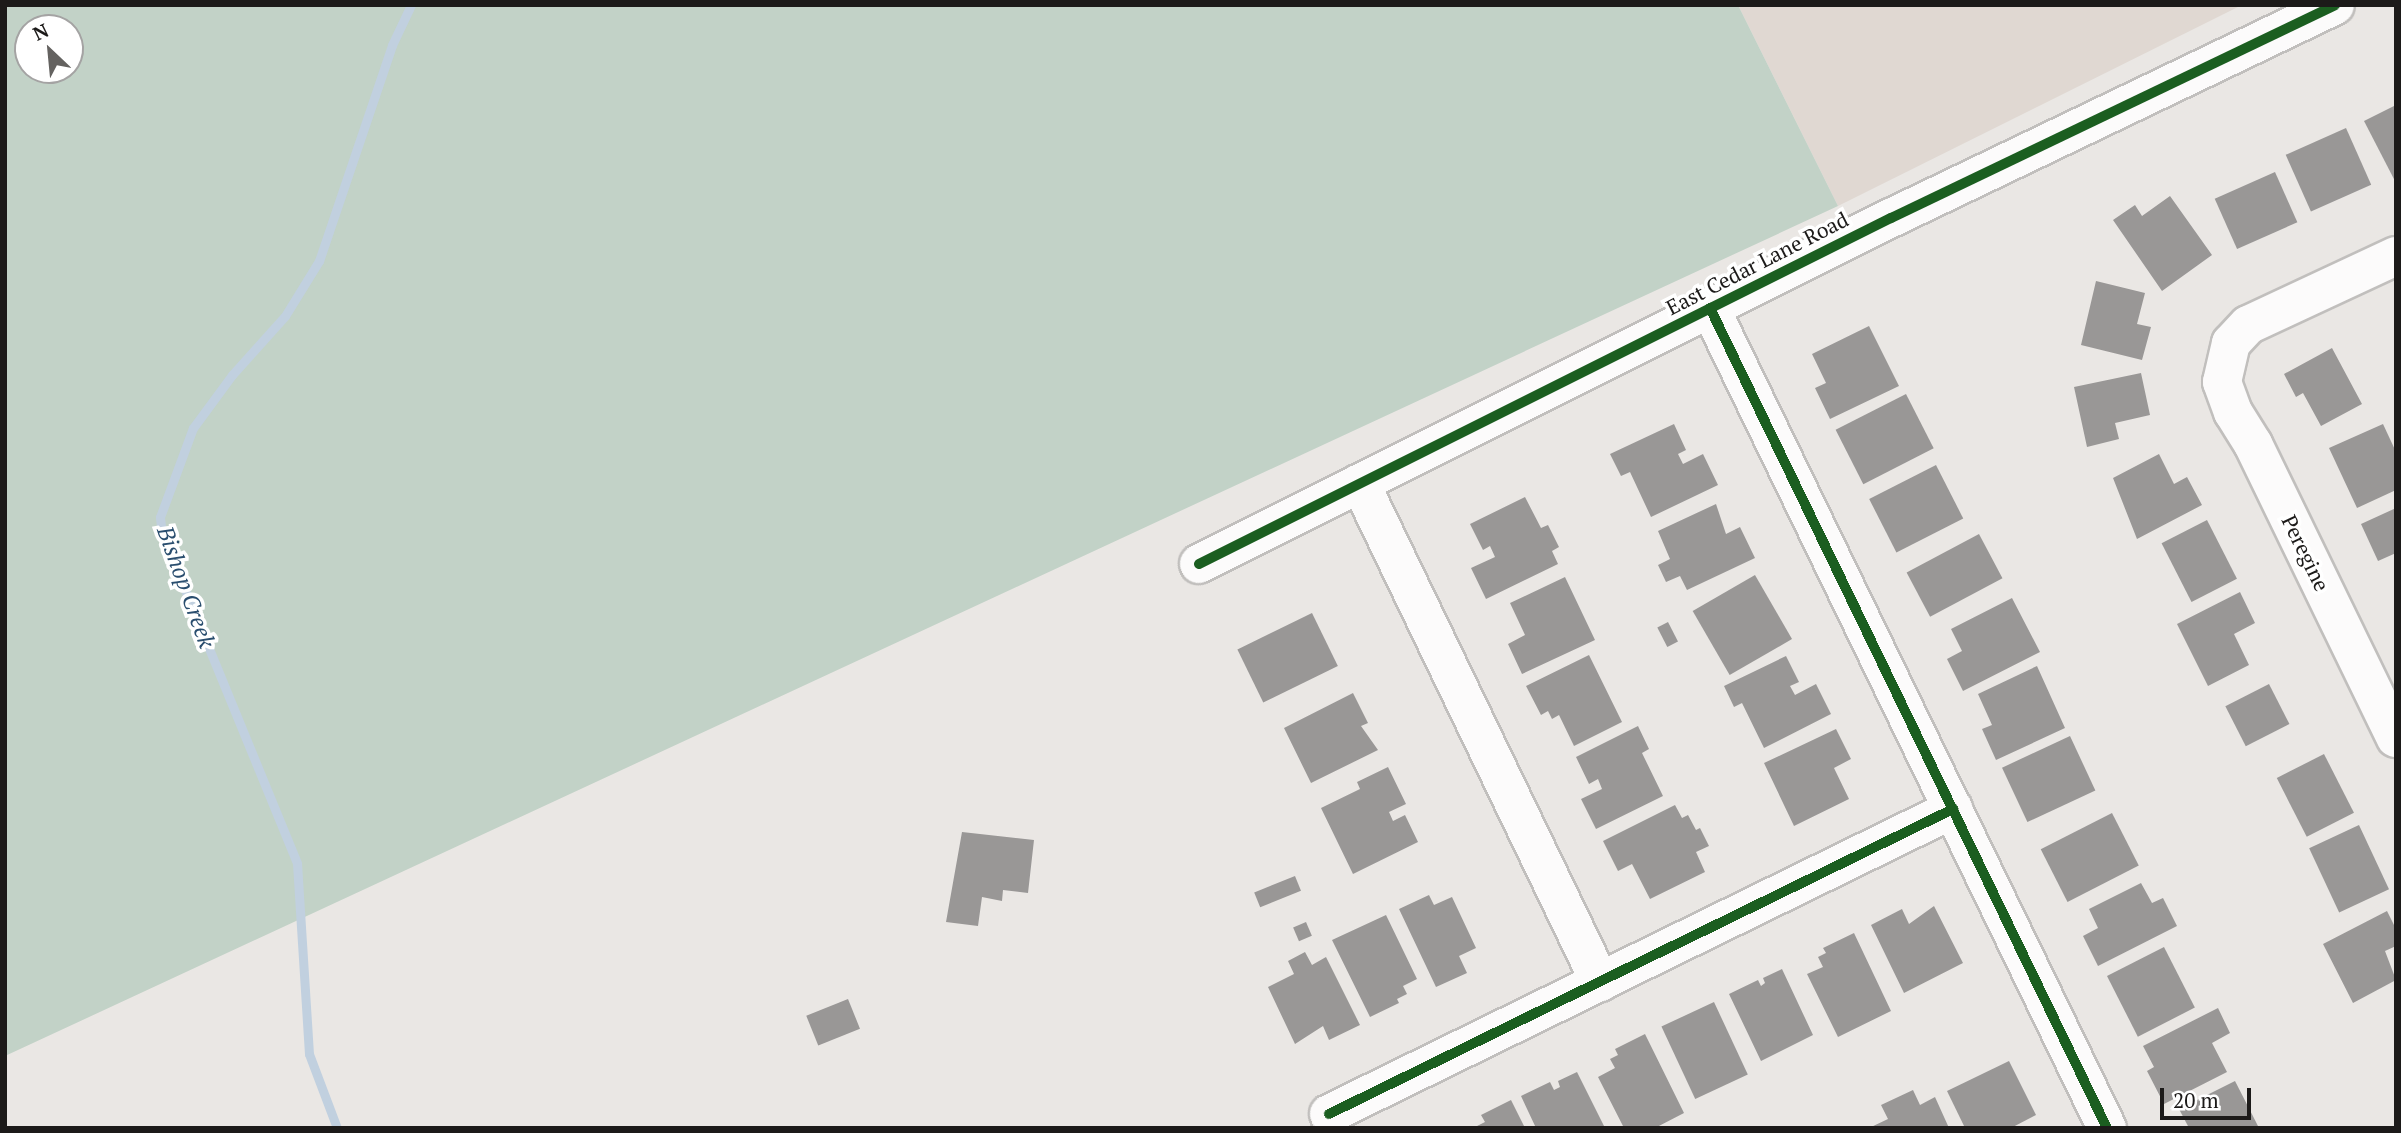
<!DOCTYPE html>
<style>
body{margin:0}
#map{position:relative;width:2401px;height:1133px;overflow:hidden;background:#eae7e4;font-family:"PT Serif",serif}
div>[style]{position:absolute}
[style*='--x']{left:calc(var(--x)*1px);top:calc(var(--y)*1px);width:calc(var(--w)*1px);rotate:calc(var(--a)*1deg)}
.built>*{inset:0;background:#e0d8d2}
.forest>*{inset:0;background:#c2d2c7}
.stream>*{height:9px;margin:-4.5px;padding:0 4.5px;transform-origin:4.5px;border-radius:4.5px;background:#c1d0df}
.building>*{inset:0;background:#999796;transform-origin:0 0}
.roads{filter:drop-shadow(2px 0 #c1bfbd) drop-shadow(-2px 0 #c1bfbd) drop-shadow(0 2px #c1bfbd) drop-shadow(0 -2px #c1bfbd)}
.minor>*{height:38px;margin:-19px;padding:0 19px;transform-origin:19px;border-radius:19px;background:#fcfbfb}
.cycleway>*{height:10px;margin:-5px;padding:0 5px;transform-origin:5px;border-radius:5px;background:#1b5e20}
span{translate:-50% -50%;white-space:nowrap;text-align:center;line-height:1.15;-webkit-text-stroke:7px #fff;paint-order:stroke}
.street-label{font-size:21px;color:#1c1a19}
.water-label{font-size:23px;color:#294d6e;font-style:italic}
.frame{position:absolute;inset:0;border:7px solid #1c1a19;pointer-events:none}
.north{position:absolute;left:14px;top:14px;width:70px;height:70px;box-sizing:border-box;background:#fff;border:2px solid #a4a3a3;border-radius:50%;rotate:334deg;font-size:19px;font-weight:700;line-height:28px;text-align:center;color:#1c1a19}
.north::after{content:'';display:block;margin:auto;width:24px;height:32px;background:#646260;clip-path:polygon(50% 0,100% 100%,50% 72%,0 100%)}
.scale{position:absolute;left:2160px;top:1088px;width:91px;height:32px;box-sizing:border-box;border:4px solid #1c1a19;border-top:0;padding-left:9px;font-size:21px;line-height:24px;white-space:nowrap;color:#1c1a19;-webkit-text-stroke:5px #fff;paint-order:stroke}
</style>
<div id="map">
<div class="built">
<div style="clip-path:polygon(1738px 5px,2242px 5px,1838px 206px)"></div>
</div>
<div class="forest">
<div style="clip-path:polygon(evenodd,5px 5px,1738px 5px,1838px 206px,5px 1056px,5px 5px,28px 28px,70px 28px,70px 70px,28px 70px,28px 28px)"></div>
</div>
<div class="stream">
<div style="--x:337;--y:1128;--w:79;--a:-110.7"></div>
<div style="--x:309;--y:1054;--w:191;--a:-93.6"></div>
<div style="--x:297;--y:863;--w:356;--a:-112.3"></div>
<div style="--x:162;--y:534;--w:17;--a:-97"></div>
<div style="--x:160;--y:517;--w:95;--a:-69.7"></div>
<div style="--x:193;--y:428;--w:66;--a:-53.7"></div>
<div style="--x:232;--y:375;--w:79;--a:-48.1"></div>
<div style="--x:285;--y:316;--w:65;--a:-58.3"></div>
<div style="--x:319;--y:261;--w:228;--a:-71.3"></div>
<div style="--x:392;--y:45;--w:44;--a:-64.6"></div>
</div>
<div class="building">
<div style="clip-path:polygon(2396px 105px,2396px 183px,2364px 121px)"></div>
<div style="left:2346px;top:128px;width:62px;height:66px;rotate:66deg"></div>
<div style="left:2275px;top:172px;width:55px;height:66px;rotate:66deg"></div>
<div style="clip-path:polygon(2170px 196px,2212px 255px,2162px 291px,2113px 220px,2135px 205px,2142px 216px)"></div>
<div style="clip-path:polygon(2096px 281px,2145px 293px,2137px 324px,2151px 327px,2142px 360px,2081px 345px)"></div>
<div style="clip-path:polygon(1869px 326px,1899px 386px,1830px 419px,1815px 388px,1826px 383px,1812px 354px)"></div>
<div style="clip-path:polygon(2332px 348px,2362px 404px,2321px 426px,2303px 393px,2296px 397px,2284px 374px)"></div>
<div style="clip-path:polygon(2141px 373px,2150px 415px,2115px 423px,2119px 439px,2087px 447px,2074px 387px)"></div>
<div style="left:1906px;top:394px;width:61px;height:79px;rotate:63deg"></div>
<div style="clip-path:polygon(1674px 424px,1686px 450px,1678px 454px,1683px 464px,1703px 454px,1718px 485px,1651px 517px,1630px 472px,1621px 476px,1610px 454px)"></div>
<div style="clip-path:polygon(2383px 424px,2396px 452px,2396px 490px,2357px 508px,2329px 448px)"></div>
<div style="clip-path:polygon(2159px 454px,2174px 484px,2187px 477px,2202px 505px,2137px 539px,2113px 478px)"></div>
<div style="left:1936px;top:465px;width:60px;height:75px;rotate:63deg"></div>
<div style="clip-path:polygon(1525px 497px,1541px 528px,1548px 525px,1559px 547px,1552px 551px,1558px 564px,1486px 599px,1471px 568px,1495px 557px,1490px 546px,1483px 550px,1470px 524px)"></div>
<div style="clip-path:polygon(1716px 504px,1726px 534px,1740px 527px,1755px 558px,1687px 590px,1680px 576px,1666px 582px,1658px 565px,1670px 559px,1658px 531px)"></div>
<div style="clip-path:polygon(2396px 508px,2396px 553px,2378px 561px,2361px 524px)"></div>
<div style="left:2207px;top:520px;width:66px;height:51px;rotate:63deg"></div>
<div style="left:1979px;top:534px;width:50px;height:82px;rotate:62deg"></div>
<div style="left:1755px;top:575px;width:74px;height:72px;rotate:60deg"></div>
<div style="clip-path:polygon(1565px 577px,1595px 640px,1522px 674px,1508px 644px,1525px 635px,1510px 603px)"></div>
<div style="clip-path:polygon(2240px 592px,2255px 623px,2234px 634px,2249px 665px,2208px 686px,2177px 624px)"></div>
<div style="clip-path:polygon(2012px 598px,2040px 652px,1963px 691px,1947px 659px,1962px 651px,1951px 629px)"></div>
<div style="left:1312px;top:613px;width:59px;height:83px;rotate:64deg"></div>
<div style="left:1668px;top:622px;width:22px;height:12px;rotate:63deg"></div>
<div style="clip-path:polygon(1589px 655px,1622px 722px,1574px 746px,1559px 715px,1552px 719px,1548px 711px,1541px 715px,1526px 686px)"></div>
<div style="clip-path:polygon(1786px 656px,1799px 682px,1790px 686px,1795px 695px,1816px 684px,1831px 714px,1764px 748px,1742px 703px,1734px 707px,1724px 686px)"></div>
<div style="clip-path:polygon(2037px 666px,2065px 728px,1996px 760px,1982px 729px,1992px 725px,1978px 694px)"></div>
<div style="left:2269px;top:684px;width:45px;height:49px;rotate:63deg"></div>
<div style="clip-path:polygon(1353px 693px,1368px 723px,1361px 726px,1378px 750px,1311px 783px,1284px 728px)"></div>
<div style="clip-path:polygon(1638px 726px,1649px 749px,1642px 753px,1663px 796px,1596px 829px,1581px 799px,1602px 789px,1598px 779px,1589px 784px,1576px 757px)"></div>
<div style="clip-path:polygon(1836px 729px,1851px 759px,1834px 768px,1849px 799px,1794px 826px,1764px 763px)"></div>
<div style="left:2070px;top:736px;width:60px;height:75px;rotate:65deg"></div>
<div style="left:2324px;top:754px;width:66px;height:53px;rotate:63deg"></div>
<div style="clip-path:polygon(1388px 767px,1406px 804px,1389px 812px,1393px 821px,1405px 815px,1418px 842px,1353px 874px,1321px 808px,1360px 789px,1357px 782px)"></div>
<div style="clip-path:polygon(1675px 805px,1682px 818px,1688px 815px,1696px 830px,1700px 828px,1709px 846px,1696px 852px,1705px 872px,1650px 899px,1632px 864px,1618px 871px,1603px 841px)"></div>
<div style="left:2112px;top:813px;width:59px;height:80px;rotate:63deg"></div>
<div style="left:2359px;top:825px;width:71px;height:55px;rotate:65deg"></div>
<div style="clip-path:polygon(962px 832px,1034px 840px,1028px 893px,1003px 890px,1002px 901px,982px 897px,978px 926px,946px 922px)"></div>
<div style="left:1295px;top:876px;width:16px;height:44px;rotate:68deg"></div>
<div style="clip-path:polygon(2141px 883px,2152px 903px,2163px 898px,2177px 926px,2098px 966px,2083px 936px,2098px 928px,2089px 909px)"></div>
<div style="clip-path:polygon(1429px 895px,1434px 905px,1452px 897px,1476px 948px,1459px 956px,1467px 973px,1436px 987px,1399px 909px)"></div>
<div style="clip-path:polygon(1934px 906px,1963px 963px,1904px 993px,1871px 925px,1902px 909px,1909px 924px)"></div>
<div style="clip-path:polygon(2387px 911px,2396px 929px,2396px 946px,2385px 951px,2396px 980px,2353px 1003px,2323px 944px)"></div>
<div style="clip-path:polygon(1386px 915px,1417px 979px,1403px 986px,1407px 994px,1397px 999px,1399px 1003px,1370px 1017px,1332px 940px)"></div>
<div style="left:1306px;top:922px;width:15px;height:14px;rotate:67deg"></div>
<div style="clip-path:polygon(1854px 933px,1891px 1011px,1838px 1037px,1807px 974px,1823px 967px,1818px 957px,1826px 953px,1823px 948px)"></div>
<div style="left:2164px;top:947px;width:68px;height:64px;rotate:63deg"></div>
<div style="clip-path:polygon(1305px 952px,1312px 965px,1326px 957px,1360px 1025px,1329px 1040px,1323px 1026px,1295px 1044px,1268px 987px,1294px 974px,1288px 961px)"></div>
<div style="clip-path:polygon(1782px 969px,1813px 1035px,1761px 1061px,1729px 994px,1758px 980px,1761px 986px,1765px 983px,1763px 978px)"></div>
<div style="left:848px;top:999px;width:32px;height:45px;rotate:68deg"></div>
<div style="left:1714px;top:1002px;width:80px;height:58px;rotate:65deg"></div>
<div style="clip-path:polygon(2218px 1008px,2230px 1033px,2212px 1043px,2227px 1072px,2164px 1104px,2147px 1071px,2154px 1067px,2143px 1046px)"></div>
<div style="clip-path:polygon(1645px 1034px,1684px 1113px,1655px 1128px,1624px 1128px,1598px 1077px,1615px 1068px,1610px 1059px,1618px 1055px,1615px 1049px)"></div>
<div style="clip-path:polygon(2009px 1061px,2036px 1115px,2011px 1128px,1965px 1128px,1947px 1091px)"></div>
<div style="clip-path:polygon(1577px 1072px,1605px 1128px,1536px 1128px,1521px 1096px,1550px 1082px,1554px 1090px,1560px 1087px,1558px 1081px)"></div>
<div style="clip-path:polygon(2235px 1081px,2259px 1128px,2189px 1128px,2179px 1109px)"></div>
<div style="clip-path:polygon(1913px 1090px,1920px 1105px,1935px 1097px,1949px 1128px,1869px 1128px,1888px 1119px,1881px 1105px)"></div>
<div style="clip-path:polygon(1511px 1100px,1525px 1128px,1473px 1128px,1485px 1122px,1481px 1115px)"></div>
</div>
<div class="roads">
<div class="minor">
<div style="--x:2396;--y:256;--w:163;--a:155"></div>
<div style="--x:2248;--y:325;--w:25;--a:133"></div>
<div style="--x:2231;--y:343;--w:40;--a:103"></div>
<div style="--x:2222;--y:382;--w:32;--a:70"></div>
<div style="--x:2233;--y:412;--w:38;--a:58"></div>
<div style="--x:2253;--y:444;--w:327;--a:64.1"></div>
<div style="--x:1710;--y:308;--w:911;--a:64.17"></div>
<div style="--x:1360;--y:483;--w:554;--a:64.31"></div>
<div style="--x:1199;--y:564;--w:774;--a:-26.57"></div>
<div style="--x:1891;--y:218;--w:492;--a:-25.6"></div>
<div style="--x:1329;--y:1114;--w:695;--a:-26.05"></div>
</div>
</div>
<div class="cycleway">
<div style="--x:1710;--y:308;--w:911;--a:64.17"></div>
<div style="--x:1199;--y:564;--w:774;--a:-26.57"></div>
<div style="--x:1891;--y:218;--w:492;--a:-25.6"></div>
<div style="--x:1329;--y:1114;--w:695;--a:-26.05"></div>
</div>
<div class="street-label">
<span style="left:1757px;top:263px;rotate:-27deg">East Cedar Lane Road</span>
<span style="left:2306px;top:553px;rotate:64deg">Peregine</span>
</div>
<div class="water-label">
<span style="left:186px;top:587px;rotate:70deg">Bishop Creek</span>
</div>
<div class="frame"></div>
<div class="north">N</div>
<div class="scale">20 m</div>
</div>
